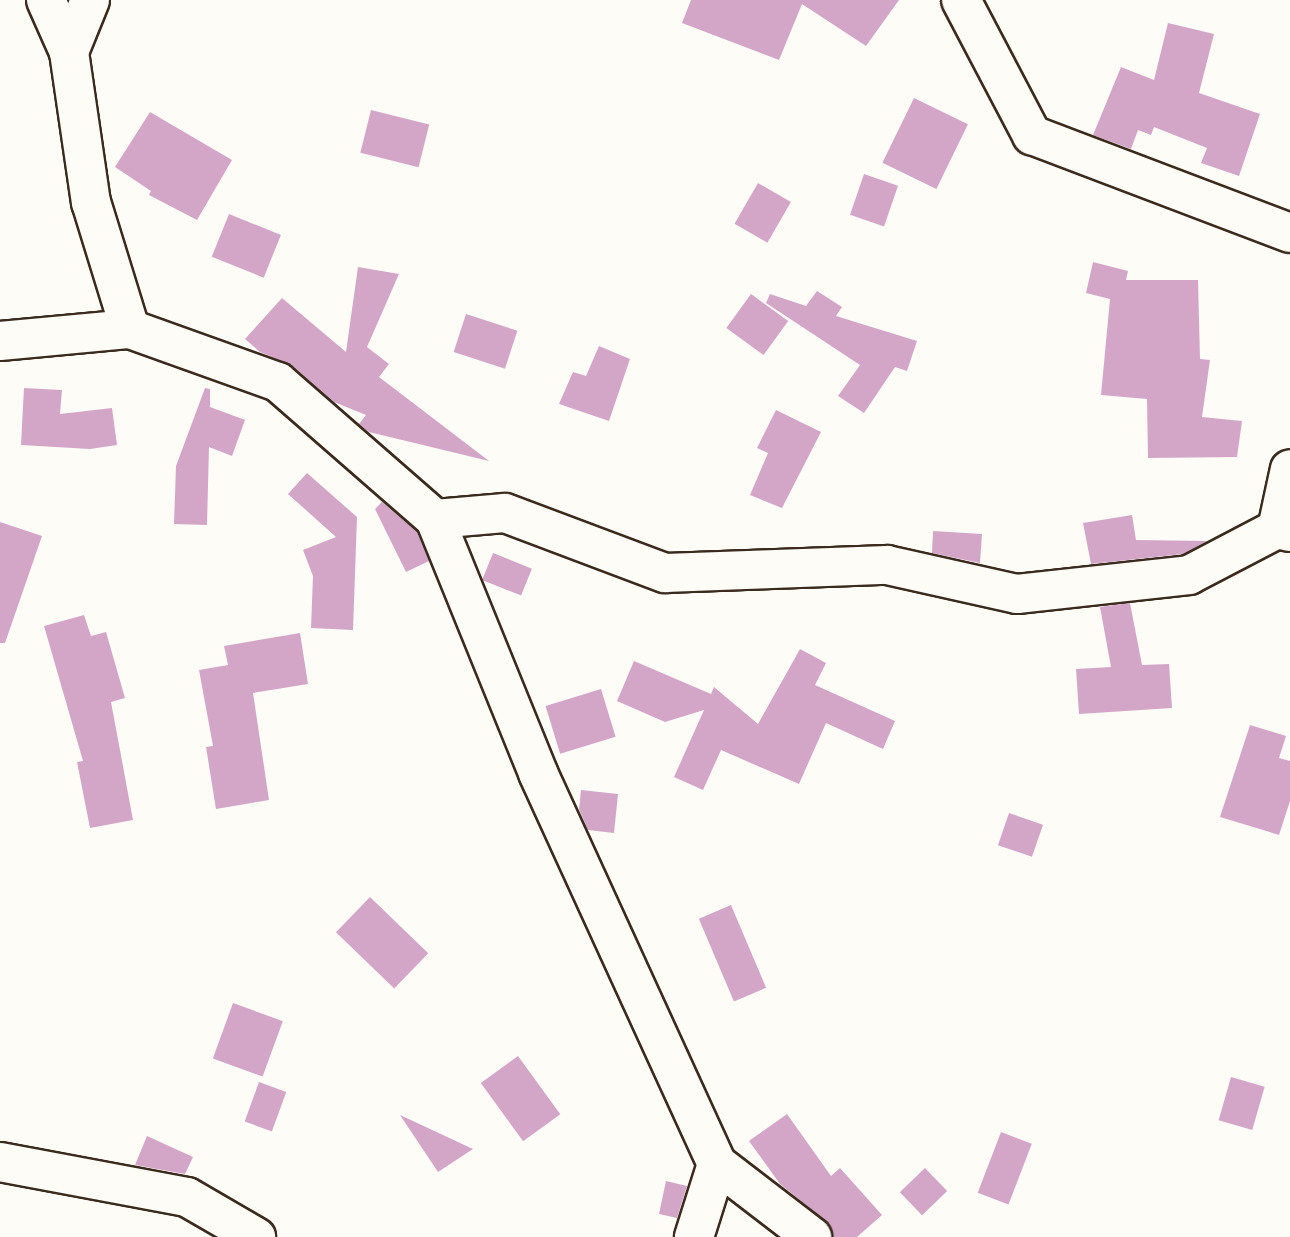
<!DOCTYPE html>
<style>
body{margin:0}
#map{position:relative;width:1290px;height:1237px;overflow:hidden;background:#fdfcf7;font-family:Delius,sans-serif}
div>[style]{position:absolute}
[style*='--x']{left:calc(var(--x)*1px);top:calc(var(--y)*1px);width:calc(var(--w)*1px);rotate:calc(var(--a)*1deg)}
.building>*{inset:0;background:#d3a6c8;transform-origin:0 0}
.roads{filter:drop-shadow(2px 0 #3b2a1e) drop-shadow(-2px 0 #3b2a1e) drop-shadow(0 2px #3b2a1e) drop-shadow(0 -2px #3b2a1e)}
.minor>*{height:38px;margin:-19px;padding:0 19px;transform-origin:19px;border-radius:19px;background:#fdfcf7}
span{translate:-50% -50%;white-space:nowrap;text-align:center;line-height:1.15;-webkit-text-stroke:5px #fdfcf7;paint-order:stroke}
</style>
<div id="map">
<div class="building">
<div style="clip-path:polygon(691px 0,899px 0,866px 46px,802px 4px,779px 60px,682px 23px)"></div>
<div style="clip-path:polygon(1168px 23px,1214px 34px,1199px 93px,1260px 114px,1239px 176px,1201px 163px,1207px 148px,1154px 127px,1151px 135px,1138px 130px,1131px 149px,1093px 135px,1121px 67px,1154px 80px)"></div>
<div style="left:914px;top:98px;width:60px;height:72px;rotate:26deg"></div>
<div style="left:371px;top:110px;width:60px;height:44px;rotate:14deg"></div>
<div style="clip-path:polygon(150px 112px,232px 160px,197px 220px,149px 195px,151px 191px,115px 167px)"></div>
<div style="left:864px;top:174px;width:36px;height:43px;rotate:19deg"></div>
<div style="left:758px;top:183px;width:38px;height:47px;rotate:30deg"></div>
<div style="left:229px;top:214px;width:56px;height:46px;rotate:22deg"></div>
<div style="clip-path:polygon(1093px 262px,1128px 271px,1126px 280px,1198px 280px,1200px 359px,1210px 360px,1202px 417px,1242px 421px,1237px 457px,1148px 458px,1147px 399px,1101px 395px,1110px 299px,1086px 293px)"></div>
<div style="clip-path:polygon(358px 267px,399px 274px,367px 347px,389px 364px,379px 377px,489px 461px,369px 432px,359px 424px,366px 415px,334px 402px,292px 365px,260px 352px,245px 339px,282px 298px,346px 352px)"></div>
<div style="clip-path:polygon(817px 291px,842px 307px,836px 316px,917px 341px,907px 371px,895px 367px,864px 413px,838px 396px,860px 365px,766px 303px,770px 294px,806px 306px)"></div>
<div style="left:751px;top:294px;width:46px;height:42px;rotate:36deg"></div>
<div style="left:466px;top:314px;width:54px;height:40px;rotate:18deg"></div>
<div style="clip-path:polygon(599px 346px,630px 359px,609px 421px,559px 404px,573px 372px,586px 376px)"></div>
<div style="clip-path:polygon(24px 388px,62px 390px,60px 414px,112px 408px,117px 445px,90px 449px,21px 445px)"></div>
<div style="clip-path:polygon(205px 388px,210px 389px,210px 407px,245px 420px,232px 456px,209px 447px,207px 525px,174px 524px,176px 466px)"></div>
<div style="clip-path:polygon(776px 410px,821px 432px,782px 508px,750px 495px,768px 453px,757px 448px)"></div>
<div style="clip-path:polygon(307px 473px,357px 517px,353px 630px,311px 628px,313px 576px,303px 550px,336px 537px,288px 494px)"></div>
<div style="clip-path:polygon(382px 502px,417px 532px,429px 561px,406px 572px,375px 509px)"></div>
<div style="clip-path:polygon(1132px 515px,1136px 540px,1207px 541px,1183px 554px,1091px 564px,1083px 523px)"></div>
<div style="clip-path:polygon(0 522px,42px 536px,5px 643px,0 643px)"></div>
<div style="clip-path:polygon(933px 531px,982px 534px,980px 563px,932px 553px)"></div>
<div style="left:493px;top:553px;width:42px;height:29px;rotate:22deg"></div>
<div style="clip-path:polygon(1130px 603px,1142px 665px,1169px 664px,1172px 708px,1079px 714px,1076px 669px,1111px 667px,1100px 607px)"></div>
<div style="clip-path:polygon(84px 615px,91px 636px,106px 632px,125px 698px,111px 702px,133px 820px,90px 828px,77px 762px,83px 761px,44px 626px)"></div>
<div style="clip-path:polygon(300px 633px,308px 684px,253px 693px,269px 800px,216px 809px,206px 747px,213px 746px,199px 670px,228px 665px,224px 646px)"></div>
<div style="clip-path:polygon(800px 649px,826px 663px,815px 685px,895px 721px,883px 749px,826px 723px,799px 784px,721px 750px,703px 790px,674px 777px,704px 710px,665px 722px,617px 701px,634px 661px,711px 694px,714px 687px,758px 724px)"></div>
<div style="left:601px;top:689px;width:50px;height:58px;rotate:73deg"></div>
<div style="clip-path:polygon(1250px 725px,1286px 736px,1279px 758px,1290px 761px,1290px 801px,1279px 835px,1220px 817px)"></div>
<div style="clip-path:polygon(581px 790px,618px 794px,614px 833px,588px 830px,579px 809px)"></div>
<div style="left:1009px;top:813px;width:36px;height:34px;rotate:19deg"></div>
<div style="left:370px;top:897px;width:81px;height:49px;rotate:44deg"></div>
<div style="left:731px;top:905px;width:90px;height:35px;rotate:67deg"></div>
<div style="left:233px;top:1003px;width:53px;height:59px;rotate:20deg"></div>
<div style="left:518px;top:1056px;width:72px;height:46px;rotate:54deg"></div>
<div style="left:1231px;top:1077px;width:35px;height:45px;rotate:16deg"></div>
<div style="left:259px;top:1082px;width:29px;height:42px;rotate:20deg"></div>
<div style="clip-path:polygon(787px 1114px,831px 1176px,840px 1168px,882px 1215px,857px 1237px,833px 1237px,825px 1220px,780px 1184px,749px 1141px)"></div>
<div style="clip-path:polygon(400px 1115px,473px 1149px,438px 1172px)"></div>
<div style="left:1001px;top:1132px;width:33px;height:65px;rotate:21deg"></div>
<div style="clip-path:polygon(147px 1136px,193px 1157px,185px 1174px,135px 1165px)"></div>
<div style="left:925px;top:1168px;width:32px;height:35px;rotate:46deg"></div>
<div style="clip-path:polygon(666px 1181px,687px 1186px,677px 1218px,659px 1214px)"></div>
</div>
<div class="roads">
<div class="minor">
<div style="--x:46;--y:0;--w:57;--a:66.1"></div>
<div style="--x:69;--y:52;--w:152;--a:81.7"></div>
<div style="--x:91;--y:202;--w:133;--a:72.9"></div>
<div style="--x:961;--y:0;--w:153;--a:62.3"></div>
<div style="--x:1032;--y:135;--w:276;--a:20.8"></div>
<div style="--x:69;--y:52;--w:56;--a:-68"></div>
<div style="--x:0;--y:341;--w:131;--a:-5.3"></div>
<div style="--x:130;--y:329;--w:157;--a:19.7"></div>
<div style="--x:278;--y:382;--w:208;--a:41.1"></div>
<div style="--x:435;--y:519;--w:70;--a:-4.9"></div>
<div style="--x:505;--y:513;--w:171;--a:20.6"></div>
<div style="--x:665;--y:573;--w:222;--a:-2.1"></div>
<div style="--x:887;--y:565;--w:133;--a:12.6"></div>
<div style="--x:1017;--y:594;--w:173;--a:-6.3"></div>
<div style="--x:1189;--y:575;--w:99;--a:-27.6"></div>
<div style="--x:1277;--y:529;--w:13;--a:13"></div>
<div style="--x:435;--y:519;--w:274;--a:67.9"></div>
<div style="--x:538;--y:773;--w:430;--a:65.4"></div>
<div style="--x:717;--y:1164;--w:77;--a:107.5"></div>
<div style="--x:1277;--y:529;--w:61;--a:-77.8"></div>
<div style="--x:0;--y:1162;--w:190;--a:10.6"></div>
<div style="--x:187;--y:1197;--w:80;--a:30.1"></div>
<div style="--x:717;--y:1164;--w:120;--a:37.5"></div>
</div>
</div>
</div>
